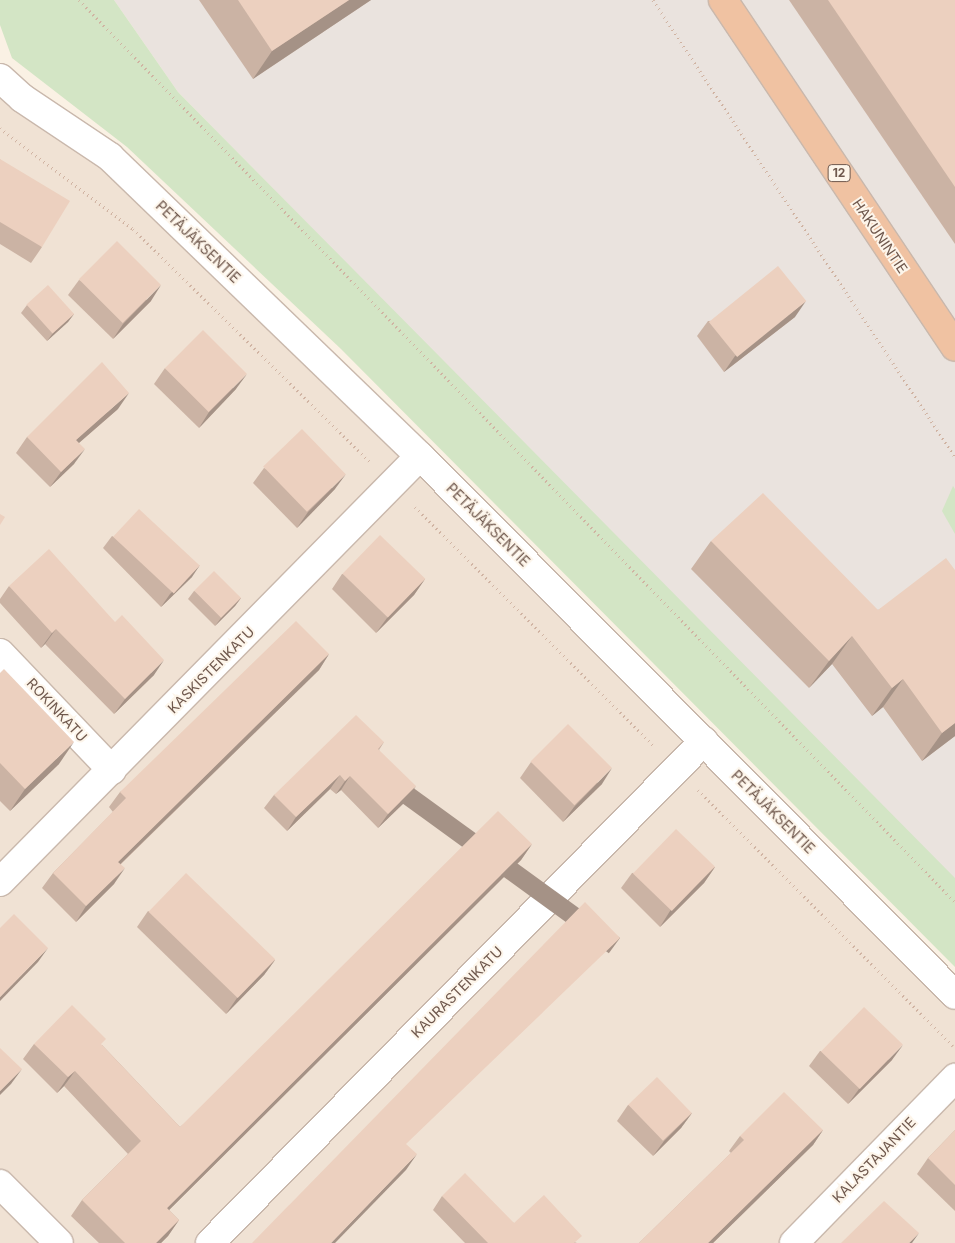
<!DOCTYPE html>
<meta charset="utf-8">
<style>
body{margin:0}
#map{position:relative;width:955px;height:1243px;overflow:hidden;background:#faf1e4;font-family:Inter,sans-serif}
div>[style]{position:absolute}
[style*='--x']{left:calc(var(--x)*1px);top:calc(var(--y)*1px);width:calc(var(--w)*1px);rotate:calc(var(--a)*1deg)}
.residential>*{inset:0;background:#f0e2d4}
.industrial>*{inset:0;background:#eae3de}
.green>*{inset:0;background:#d3e5c5}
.path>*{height:3px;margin-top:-1.5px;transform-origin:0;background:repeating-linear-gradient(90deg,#d0b3a2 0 1px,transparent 0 5px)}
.roads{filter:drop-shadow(1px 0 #c9b8ac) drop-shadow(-1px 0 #c9b8ac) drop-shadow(0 1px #c9b8ac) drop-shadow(0 -1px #c9b8ac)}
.minor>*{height:28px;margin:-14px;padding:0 14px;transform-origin:14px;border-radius:14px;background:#fff}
.trunk>*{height:28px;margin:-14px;padding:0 14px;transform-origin:14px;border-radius:14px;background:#f0c2a2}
.wall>*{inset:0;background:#cbb3a4}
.shaded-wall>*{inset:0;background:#a59286;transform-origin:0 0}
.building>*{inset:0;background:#ecd0bf;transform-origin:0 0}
span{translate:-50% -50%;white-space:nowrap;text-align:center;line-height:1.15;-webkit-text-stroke:4px #fdf5ea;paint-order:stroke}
.shield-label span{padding:1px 4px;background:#fdf5ea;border:1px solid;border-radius:4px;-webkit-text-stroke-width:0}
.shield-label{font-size:12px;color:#6f584d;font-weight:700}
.street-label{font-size:14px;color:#6f584d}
</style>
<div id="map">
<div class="residential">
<div style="clip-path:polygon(0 78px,110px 157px,955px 995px,955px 1243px,0 1243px)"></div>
</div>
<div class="industrial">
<div style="clip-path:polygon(114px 0,955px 0,955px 882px,178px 92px)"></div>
</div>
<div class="green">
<div style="clip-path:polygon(0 0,114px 0,178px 92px,955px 878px,955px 967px,341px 349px,127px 147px,12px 58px,0 25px)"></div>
<div style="clip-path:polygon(953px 486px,955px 489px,955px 534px,942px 511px)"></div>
</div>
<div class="path">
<div style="--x:79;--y:0;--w:1257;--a:45.84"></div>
<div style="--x:653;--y:0;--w:548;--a:56.54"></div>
<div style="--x:0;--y:128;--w:167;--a:37.2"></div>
<div style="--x:133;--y:229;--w:332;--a:44.5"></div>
<div style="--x:415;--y:507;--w:339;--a:45"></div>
<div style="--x:698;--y:790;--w:361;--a:45.1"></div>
</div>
<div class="roads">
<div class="minor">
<div style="--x:0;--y:78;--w:30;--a:42"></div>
<div style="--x:22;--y:98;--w:106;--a:33.8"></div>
<div style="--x:110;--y:157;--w:431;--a:44"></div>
<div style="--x:420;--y:456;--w:759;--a:45.21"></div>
<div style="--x:0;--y:653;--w:162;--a:46.3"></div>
<div style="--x:0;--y:882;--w:598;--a:-45.41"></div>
<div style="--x:0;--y:1184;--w:83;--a:45"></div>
<div style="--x:210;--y:1243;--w:704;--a:-45.46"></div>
<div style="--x:794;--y:1243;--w:231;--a:-45.7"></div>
</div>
<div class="trunk">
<div style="--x:723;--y:0;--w:417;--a:56.2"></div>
</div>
</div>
<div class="wall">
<div style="clip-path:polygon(199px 0,371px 0,253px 79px)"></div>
<div style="clip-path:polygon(789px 0,955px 0,955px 244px)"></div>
<div style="clip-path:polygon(0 159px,42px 247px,31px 263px,0 244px)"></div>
<div style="clip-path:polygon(79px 280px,151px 301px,113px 339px,68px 295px)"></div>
<div style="clip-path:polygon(27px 305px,74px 314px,68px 322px,47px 341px,21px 313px)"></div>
<div style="clip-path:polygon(795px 317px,724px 372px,697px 336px,708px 321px)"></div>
<div style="clip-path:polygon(165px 368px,236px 389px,199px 428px,154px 384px)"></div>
<div style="clip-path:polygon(118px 409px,79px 443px,74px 464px,50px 487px,16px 453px,27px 437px)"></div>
<div style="clip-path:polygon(264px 468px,335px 489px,297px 528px,253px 483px)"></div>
<div style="clip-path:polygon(112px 536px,192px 577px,161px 607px,103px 548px)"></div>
<div style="clip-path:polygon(711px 541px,878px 610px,955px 570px,955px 736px,922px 761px,883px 707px,872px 716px,832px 664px,809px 688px,691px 569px)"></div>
<div style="clip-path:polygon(342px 574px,425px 579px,414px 595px,376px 633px,332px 589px)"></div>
<div style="clip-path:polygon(9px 586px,154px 675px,114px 714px,45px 644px,41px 648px,0 603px,0 599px)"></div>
<div style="clip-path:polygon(194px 591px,241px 598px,235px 606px,215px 626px,188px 599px)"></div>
<div style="clip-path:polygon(329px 654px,319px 670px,121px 864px,114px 884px,76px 922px,42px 888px,53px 873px,113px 812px,109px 807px,120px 792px)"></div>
<div style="clip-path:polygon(0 673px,59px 764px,10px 811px,0 801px)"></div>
<div style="clip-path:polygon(384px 742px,379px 750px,407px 800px,378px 828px,341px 790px,336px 794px,330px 789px,287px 831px,264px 808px,274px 795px)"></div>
<div style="clip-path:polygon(531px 762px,602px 784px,563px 822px,520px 778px)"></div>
<div style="clip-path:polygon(532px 844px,521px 860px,169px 1210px,179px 1220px,168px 1236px,161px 1243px,99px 1243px,71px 1216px,82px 1200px,128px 1154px,64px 1086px,57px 1093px,23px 1059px,34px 1044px,102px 1045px,180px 1127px)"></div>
<div style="clip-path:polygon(715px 867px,704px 883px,660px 927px,621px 888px,632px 873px)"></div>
<div style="clip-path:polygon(148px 911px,275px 960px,264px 975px,226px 1014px,137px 927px)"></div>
<div style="clip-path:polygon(820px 1051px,892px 1060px,848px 1104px,809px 1066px)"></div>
<div style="clip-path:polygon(628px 1105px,692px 1113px,681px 1128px,653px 1156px,617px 1121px)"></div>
<div style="clip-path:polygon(823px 1130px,813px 1145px,713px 1243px,639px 1243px,731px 1153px,729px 1151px,740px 1136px)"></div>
<div style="clip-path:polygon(955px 1130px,955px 1211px,917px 1174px,928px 1158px)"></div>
<div style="clip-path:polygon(442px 1196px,514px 1223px,577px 1243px,465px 1243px,433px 1210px)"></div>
</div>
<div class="shaded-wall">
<div style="clip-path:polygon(349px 0,371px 0,253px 79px,272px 51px)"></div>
<div style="clip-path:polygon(161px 285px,151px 301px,113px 339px,123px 324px)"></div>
<div style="clip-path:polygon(806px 301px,795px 317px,724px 372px,735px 356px)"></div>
<div style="clip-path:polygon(74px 314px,68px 322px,47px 341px,53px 333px)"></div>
<div style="clip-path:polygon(247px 374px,236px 389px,199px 428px,209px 412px)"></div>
<div style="clip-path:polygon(129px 393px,118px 409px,65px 455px,76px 440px)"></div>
<div style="clip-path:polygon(85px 449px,74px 464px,50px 487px,61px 472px)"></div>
<div style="clip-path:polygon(346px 474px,335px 489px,297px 528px,308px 512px)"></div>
<div style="clip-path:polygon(200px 565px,192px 577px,161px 607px,170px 594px)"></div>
<div style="clip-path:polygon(425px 579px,414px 595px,376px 633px,387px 618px)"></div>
<div style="clip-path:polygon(241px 598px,235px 606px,215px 626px,221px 618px)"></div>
<div style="clip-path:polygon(56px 629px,45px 644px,41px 648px,52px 633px)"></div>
<div style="clip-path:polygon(852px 636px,832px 664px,809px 688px,829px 661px)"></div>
<div style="clip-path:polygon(329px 654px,319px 670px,107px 877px,118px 862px)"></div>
<div style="clip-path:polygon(164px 660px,154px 675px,114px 714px,125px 699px)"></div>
<div style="clip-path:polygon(903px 679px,883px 707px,872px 716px,892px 688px)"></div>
<div style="clip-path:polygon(955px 723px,955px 736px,922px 761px,942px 733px)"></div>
<div style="clip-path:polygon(74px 742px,59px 764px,10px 811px,25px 789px)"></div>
<div style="clip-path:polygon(612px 768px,602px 784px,563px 822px,574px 807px)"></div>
<div style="clip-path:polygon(340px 775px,330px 789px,287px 831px,296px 817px)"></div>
<div style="clip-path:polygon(350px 776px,341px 790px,336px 794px,345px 781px)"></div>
<div style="clip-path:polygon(416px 786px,407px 800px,378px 828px,388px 814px)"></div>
<div style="clip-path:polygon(532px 844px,521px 860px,156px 1223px,167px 1208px)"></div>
<div style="clip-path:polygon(715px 867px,704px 883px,660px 927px,670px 911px)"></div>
<div style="clip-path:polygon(125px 868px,114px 884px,76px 922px,86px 906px)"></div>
<div style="left:620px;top:938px;width:19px;height:297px;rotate:126deg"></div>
<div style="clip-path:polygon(48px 948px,38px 962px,0 1001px,0 997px)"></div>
<div style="clip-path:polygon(275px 960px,264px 975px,226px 1014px,237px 998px)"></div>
<div style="clip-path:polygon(903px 1045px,892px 1060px,848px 1104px,859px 1089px)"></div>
<div style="clip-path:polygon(22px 1069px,11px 1084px,0 1095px,0 1091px)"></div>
<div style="clip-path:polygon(75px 1071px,64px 1086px,57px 1093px,68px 1077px)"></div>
<div style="clip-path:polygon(692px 1113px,681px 1128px,653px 1156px,664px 1141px)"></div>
<div style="clip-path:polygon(823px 1130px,813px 1145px,713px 1243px,708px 1243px)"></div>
<div style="clip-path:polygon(417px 1154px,406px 1170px,335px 1243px,331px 1243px)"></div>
<div style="clip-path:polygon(179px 1220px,168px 1236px,161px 1243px,156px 1243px)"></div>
<div style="clip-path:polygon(919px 1233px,912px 1243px,909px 1243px)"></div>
</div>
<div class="building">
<div style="clip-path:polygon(238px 0,349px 0,272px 51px)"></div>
<div style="clip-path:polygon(828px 0,955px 0,955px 187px)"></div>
<div style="clip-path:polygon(0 159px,70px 201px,42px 247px,0 222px)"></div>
<div style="left:117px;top:241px;width:62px;height:54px;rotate:45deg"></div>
<div style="left:778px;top:266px;width:45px;height:89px;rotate:51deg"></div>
<div style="left:48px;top:285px;width:39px;height:29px;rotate:48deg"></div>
<div style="left:203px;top:330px;width:62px;height:54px;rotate:45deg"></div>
<div style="clip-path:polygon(102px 362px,129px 393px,76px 440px,85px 449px,61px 472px,27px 437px)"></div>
<div style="left:302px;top:429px;width:63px;height:54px;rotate:46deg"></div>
<div style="clip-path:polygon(763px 493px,878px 610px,946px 558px,955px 570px,955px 723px,942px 733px,903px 679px,892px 688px,852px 636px,829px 661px,711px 541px)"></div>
<div style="left:139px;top:509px;width:83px;height:38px;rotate:43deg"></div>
<div style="clip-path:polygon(0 514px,5px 517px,0 525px)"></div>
<div style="left:380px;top:535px;width:63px;height:54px;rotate:44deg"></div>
<div style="clip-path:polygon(49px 549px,115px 622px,122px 615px,164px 660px,125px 699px,56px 629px,52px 633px,9px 586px)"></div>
<div style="left:214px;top:571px;width:38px;height:28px;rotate:45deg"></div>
<div style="clip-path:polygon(296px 621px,329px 654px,118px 862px,125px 868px,86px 906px,53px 873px,126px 798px,120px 792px)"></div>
<div style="clip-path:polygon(4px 669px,74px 742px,25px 789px,0 763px,0 673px)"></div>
<div style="clip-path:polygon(356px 715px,384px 742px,378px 749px,416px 786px,388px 814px,350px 776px,345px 781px,340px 775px,296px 817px,274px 795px)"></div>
<div style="left:568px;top:724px;width:62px;height:53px;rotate:45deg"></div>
<div style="clip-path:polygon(498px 811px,532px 844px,167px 1208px,179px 1220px,156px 1243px,125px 1243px,82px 1200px,141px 1141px,75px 1071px,68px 1077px,34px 1044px,72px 1005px,106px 1039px,101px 1044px,180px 1127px)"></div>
<div style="left:676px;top:829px;width:54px;height:62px;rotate:44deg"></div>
<div style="left:186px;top:873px;width:124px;height:54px;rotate:44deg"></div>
<div style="clip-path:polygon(585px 902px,620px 938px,406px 1144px,417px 1154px,331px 1243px,252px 1243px)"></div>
<div style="clip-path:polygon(14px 914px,48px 948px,0 997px,0 928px)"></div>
<div style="left:864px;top:1007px;width:54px;height:62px;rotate:44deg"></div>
<div style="clip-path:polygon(0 1048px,22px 1069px,0 1091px)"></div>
<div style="left:657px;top:1077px;width:50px;height:40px;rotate:46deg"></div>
<div style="clip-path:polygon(784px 1092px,823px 1130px,708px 1243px,639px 1243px,744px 1140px,740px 1136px)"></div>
<div style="clip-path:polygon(955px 1130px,955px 1185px,928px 1158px)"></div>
<div style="clip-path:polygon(465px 1173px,514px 1223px,544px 1195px,582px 1236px,574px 1243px,488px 1243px,442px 1196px)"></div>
<div style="clip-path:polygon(884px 1201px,919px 1233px,909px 1243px,841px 1243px)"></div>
</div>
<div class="shield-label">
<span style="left:839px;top:173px">12</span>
</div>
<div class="street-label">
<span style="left:880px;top:236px;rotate:56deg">HAKUNINTIE</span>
<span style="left:198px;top:242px;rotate:44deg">PETÄJÄKSENTIE</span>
<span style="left:488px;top:525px;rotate:45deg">PETÄJÄKSENTIE</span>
<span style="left:211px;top:670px;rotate:-45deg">KASKISTENKATU</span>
<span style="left:57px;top:710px;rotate:47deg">ROKINKATU</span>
<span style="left:773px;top:812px;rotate:45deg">PETÄJÄKSENTIE</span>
<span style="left:457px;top:992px;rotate:-45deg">KAURASTENKATU</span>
<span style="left:874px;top:1160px;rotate:-46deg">KALASTAJANTIE</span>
</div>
</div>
